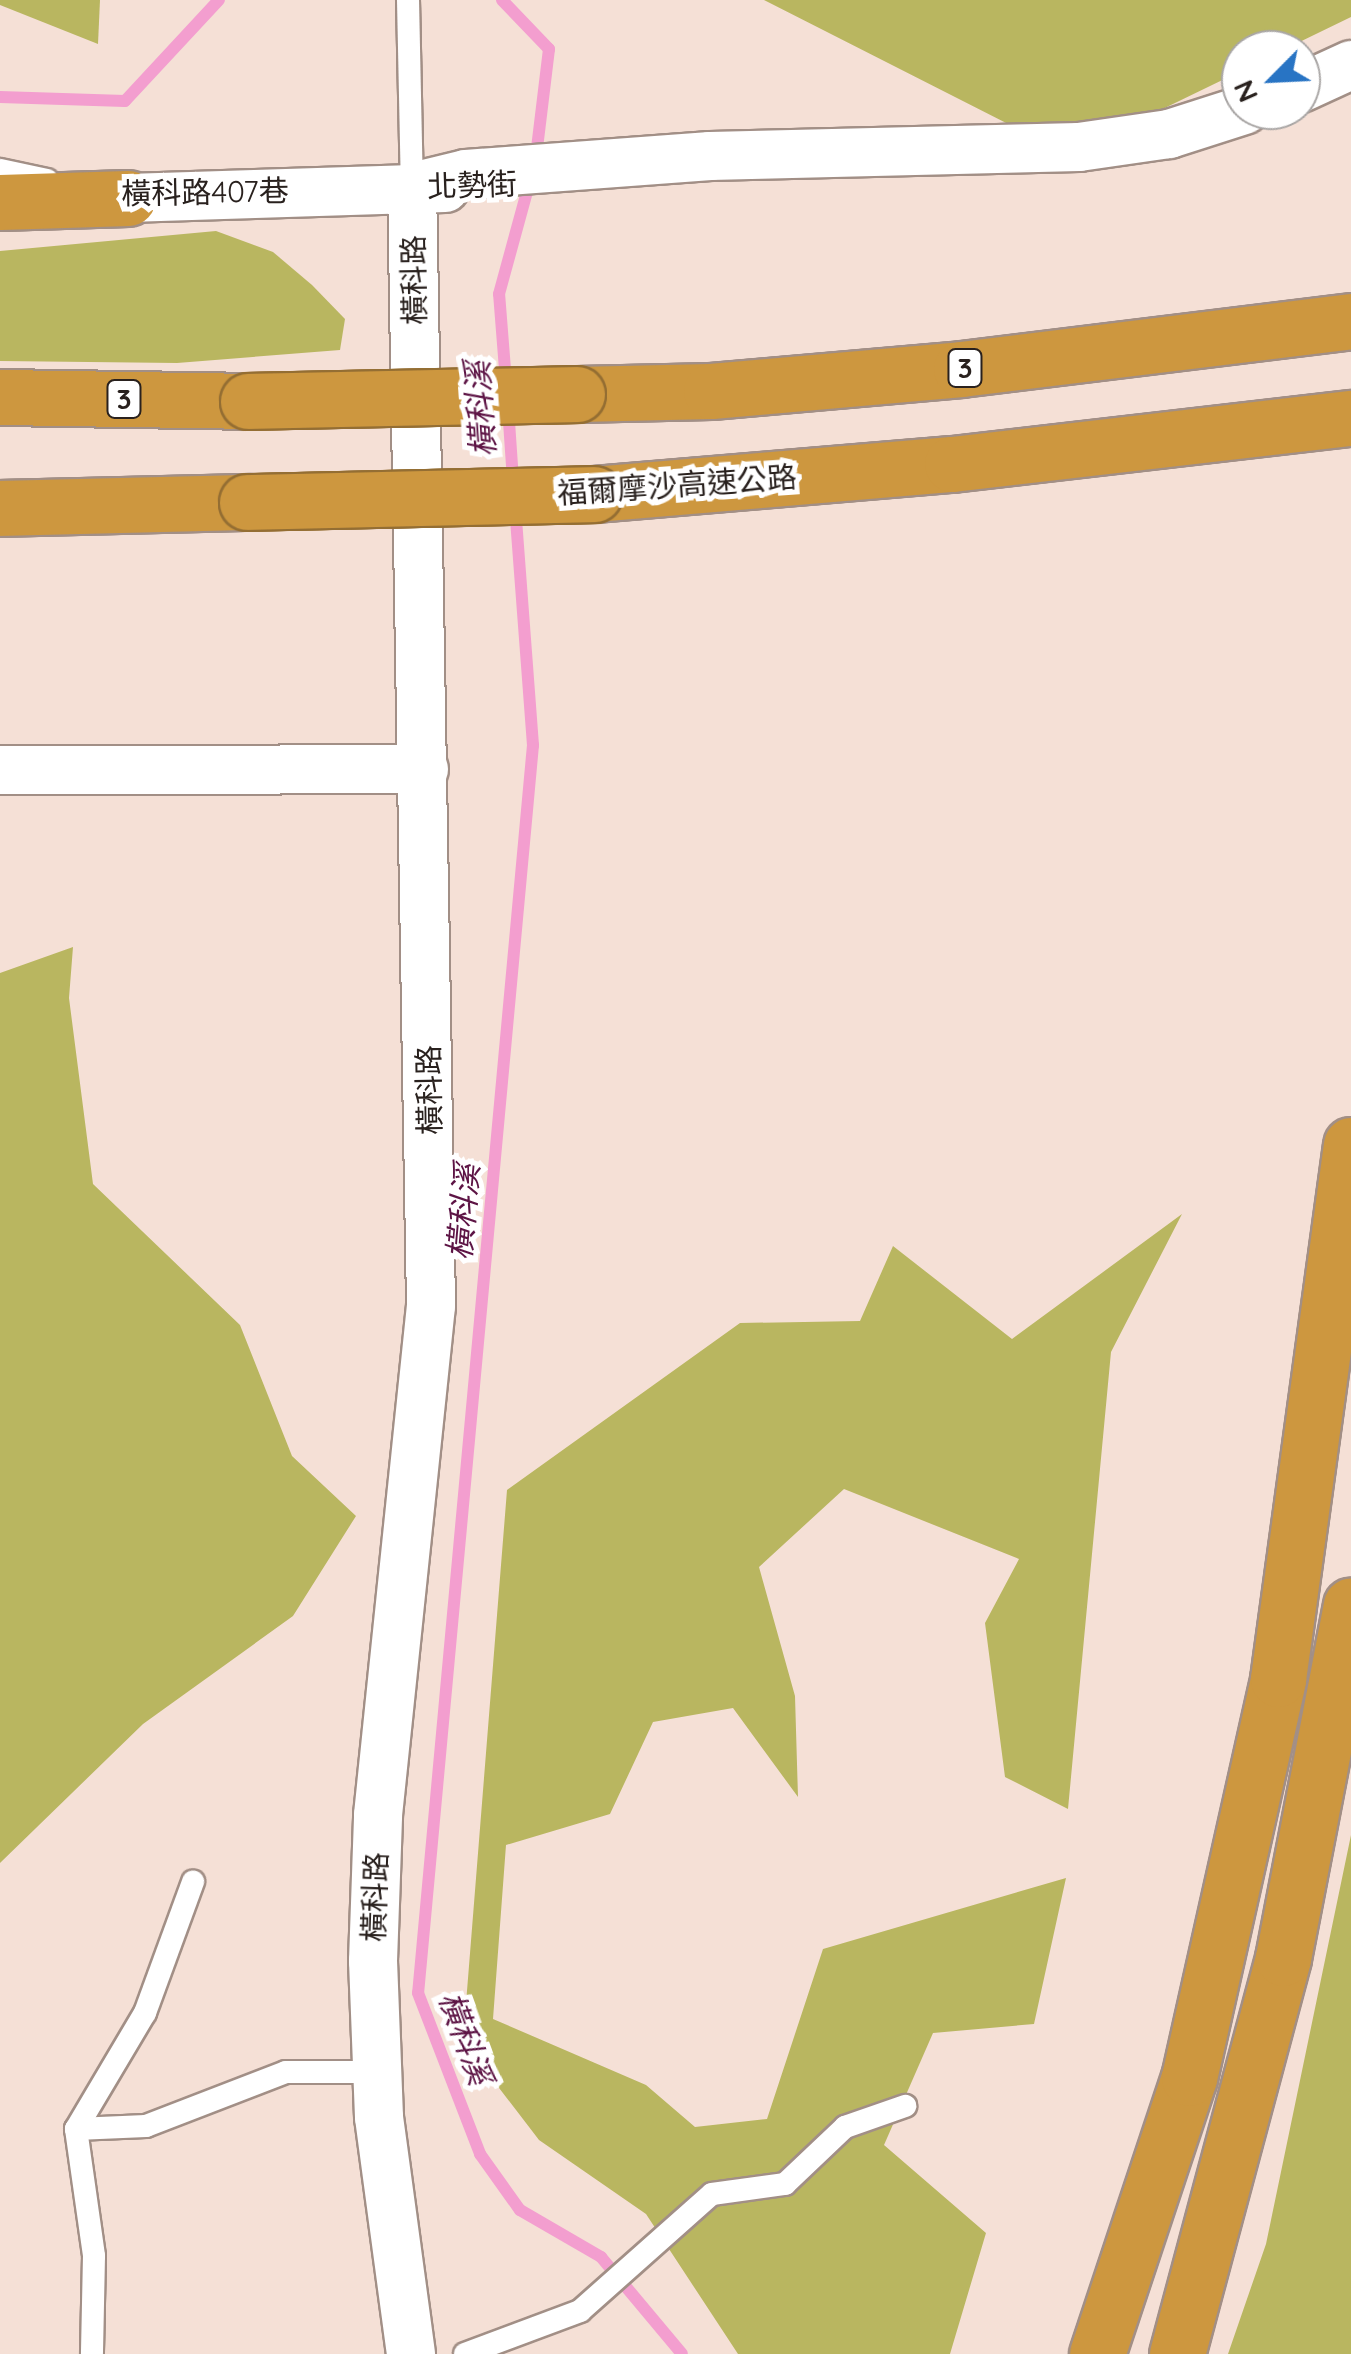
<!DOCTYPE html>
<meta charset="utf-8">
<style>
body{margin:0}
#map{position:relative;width:1351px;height:2354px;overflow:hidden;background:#f5e0d6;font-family:Quicksand,"Noto Sans TC",sans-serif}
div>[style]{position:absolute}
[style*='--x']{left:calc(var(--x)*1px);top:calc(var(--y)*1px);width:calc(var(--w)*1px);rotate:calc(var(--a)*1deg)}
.green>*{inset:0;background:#b9b660}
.stream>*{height:12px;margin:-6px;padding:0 6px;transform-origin:6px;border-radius:6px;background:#f39ecf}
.roads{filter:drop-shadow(2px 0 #a28f86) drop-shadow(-2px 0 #a28f86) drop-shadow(0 2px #a28f86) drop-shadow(0 -2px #a28f86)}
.lane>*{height:22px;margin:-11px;padding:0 11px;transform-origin:11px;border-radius:11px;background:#fff}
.street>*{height:48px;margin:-24px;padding:0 24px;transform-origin:24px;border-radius:24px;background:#fff}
.highway>*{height:55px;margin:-27.5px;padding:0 27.5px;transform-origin:27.5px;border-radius:27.5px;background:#cd973f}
.bridges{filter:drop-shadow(2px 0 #946e33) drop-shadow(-2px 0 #946e33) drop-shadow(0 2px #946e33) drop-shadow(0 -2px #946e33)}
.highway-bridge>*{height:55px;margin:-27.5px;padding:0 27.5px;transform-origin:27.5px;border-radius:27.5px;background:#cd973f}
span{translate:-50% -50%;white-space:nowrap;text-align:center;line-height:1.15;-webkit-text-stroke:10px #fff;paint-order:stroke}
.shield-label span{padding:2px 8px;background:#fff;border:2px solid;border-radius:8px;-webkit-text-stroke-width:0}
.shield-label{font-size:28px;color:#29211e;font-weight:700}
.street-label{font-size:30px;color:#29211e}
.water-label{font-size:32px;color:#5d1445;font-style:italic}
.north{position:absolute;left:1221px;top:30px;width:100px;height:100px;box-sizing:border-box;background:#fff;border:2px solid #a9a6a5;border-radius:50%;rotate:246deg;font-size:28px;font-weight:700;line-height:40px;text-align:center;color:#29211e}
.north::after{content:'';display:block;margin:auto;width:35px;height:45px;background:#2874c4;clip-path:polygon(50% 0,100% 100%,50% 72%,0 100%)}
</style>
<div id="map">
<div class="green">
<div style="clip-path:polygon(0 0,100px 0,98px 44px,0 5px)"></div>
<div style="clip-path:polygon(764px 0,1351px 0,1351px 17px,1283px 50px,1241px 50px,1241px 71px,1142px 119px,1028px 134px)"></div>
<div style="clip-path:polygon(216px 231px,273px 252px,312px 285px,345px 319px,340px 350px,177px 363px,0 361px,0 251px)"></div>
<div style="clip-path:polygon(73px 947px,69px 998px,93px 1184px,240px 1325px,292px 1456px,356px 1516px,293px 1616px,143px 1724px,0 1863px,0 973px)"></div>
<div style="clip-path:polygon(1182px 1214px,1111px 1352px,1068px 1809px,1005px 1777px,985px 1623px,1019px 1559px,844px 1489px,759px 1567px,795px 1696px,798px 1797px,733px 1708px,653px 1722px,610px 1814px,506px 1845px,493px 2019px,646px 2085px,695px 2127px,767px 2119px,823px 1949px,1066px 1878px,1034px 2024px,933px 2033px,884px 2145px,986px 2233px,950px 2354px,738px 2354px,646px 2214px,539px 2140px,463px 2041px,507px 1490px,740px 1323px,860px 1321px,893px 1246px,1012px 1339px)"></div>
<div style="clip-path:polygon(1351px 1835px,1351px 2354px,1228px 2354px,1266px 2244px)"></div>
</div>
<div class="stream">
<div style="--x:502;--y:0;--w:68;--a:46.2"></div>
<div style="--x:549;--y:49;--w:109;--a:96.9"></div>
<div style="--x:0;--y:97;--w:125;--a:1.8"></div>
<div style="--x:125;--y:101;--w:138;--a:-47.1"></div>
<div style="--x:506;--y:382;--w:88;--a:-94.5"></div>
<div style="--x:499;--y:294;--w:117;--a:-74.7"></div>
<div style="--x:508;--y:407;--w:74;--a:86.1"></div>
<div style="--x:515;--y:506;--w:240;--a:85.7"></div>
<div style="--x:533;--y:745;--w:1253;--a:95.26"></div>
<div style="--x:418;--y:1993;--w:173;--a:68.9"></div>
<div style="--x:480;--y:2154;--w:69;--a:54.5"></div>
<div style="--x:520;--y:2210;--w:94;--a:30.1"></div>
<div style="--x:601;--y:2257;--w:126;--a:50.1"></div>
</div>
<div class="roads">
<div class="lane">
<div style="--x:408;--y:0;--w:187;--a:88.8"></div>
<div style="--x:0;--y:170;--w:48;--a:12"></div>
<div style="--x:76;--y:2129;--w:70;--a:-2.5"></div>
<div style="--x:146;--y:2126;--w:150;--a:-21.1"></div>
<div style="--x:286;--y:2072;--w:93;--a:0"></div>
<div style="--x:76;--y:2129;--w:135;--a:-59.3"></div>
<div style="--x:145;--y:2013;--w:140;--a:-69.9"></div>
<div style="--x:76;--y:2129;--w:128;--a:81.9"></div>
<div style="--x:94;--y:2256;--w:98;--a:91.2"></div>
<div style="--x:465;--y:2354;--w:123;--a:-20.5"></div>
<div style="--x:580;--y:2311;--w:176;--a:-41.6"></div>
<div style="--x:712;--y:2194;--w:74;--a:-7.8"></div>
<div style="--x:785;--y:2184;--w:83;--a:-43.5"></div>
<div style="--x:845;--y:2127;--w:64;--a:-19.3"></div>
</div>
<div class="street">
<div style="--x:1301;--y:88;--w:55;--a:-24.7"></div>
<div style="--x:412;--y:187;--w:56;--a:-13.5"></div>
<div style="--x:466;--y:174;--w:245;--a:-4.2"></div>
<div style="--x:710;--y:156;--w:369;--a:-1.4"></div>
<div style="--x:1079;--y:147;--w:91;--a:-8.2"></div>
<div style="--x:1169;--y:134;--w:79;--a:-17.7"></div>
<div style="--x:128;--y:198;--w:317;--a:-1.8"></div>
<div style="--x:0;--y:770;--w:424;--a:-0.1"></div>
<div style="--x:411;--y:2354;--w:239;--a:-97.7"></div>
<div style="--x:379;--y:2117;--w:156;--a:-92.2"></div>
<div style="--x:373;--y:1961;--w:146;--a:-88"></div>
<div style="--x:378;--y:1815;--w:512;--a:-84.06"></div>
<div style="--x:431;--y:1306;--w:1119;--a:-90.97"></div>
</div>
<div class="highway">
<div style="--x:0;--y:202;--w:128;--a:-1.8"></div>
<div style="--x:577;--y:394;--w:134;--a:-1.3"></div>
<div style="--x:711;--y:391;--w:251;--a:-5"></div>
<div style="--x:961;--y:369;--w:393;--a:-7"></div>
<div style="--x:0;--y:397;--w:248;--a:0.9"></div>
<div style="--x:594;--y:494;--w:359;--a:-4.8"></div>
<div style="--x:952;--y:464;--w:402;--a:-6.6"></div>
<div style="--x:0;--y:508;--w:247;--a:-1.4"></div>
<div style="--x:1097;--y:2354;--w:291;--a:-71.6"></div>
<div style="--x:1189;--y:2078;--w:409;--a:-77.4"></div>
<div style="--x:1278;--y:1679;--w:539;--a:-82.22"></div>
<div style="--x:1177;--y:2354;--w:410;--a:-75"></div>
<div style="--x:1283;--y:1958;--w:359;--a:-79.1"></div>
</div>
</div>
<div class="bridges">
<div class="highway-bridge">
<div style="--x:248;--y:401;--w:329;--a:-1.2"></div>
<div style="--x:247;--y:502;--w:347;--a:-1.3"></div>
</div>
</div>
<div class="shield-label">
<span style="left:965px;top:368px">3</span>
<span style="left:124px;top:399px">3</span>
</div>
<div class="street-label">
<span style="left:472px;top:185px;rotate:-2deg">北勢街</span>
<span style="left:205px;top:192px;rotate:-1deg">橫科路407巷</span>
<span style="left:414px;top:280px;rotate:-91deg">橫科路</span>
<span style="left:677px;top:485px;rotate:-4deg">福爾摩沙高速公路</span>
<span style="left:429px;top:1090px;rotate:-91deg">橫科路</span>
<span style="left:375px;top:1897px;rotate:-88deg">橫科路</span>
</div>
<div class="water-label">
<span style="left:480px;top:409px;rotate:-94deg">橫科溪</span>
<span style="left:463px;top:1212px;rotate:-85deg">橫科溪</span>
<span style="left:466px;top:2038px;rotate:70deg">橫科溪</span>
</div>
<div class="north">N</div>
</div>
